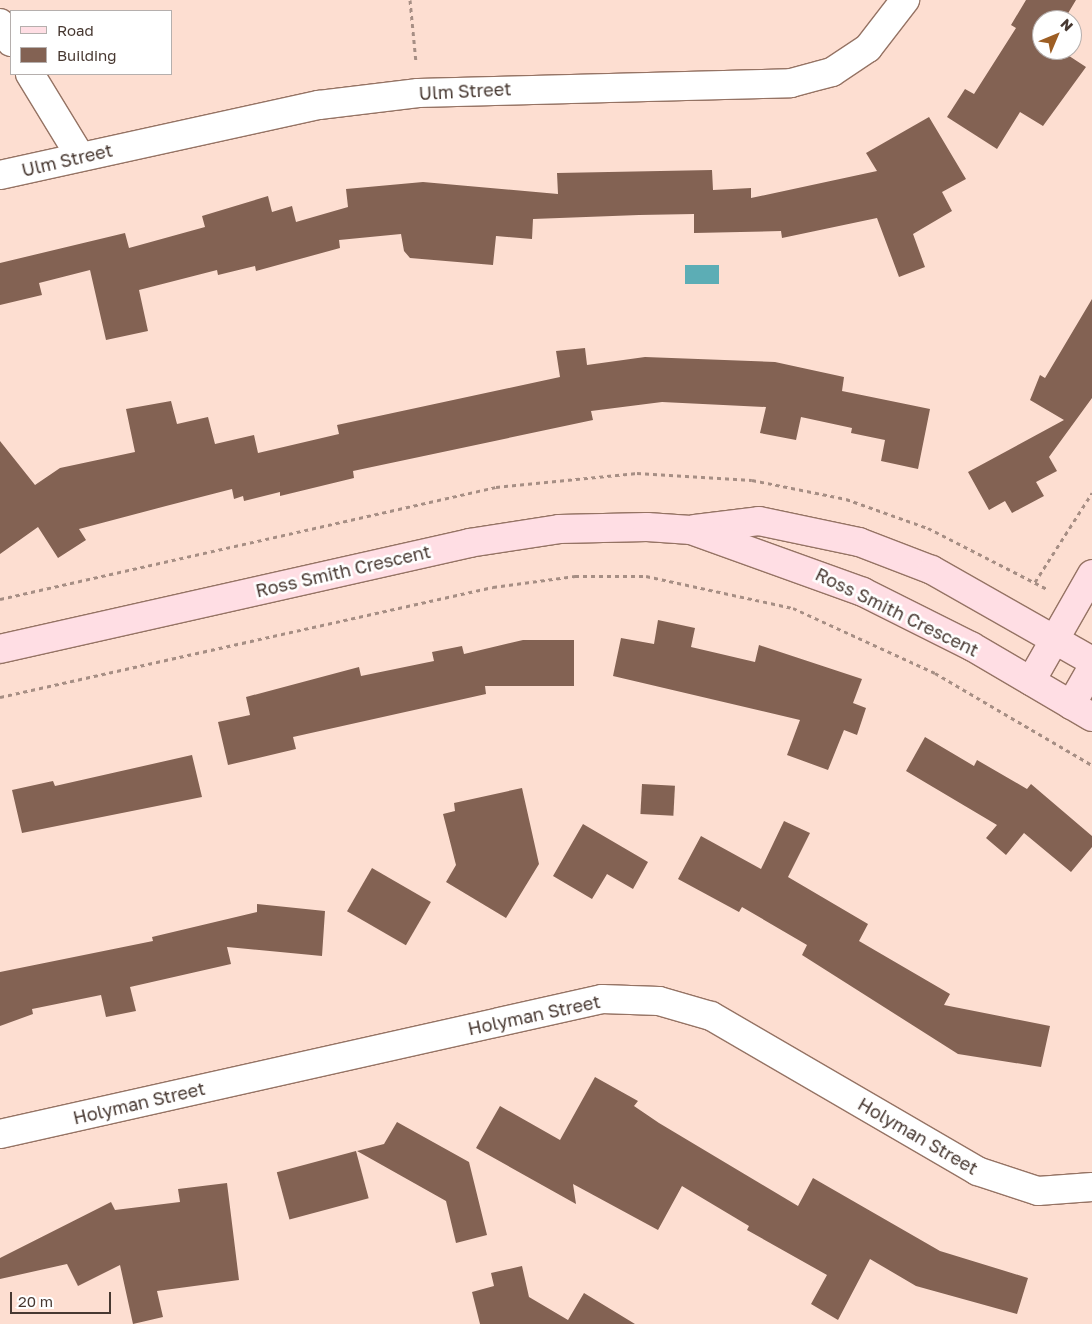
<!DOCTYPE html>
<style>
body{margin:0}
#map{position:relative;width:1092px;height:1324px;overflow:hidden;background:#fdded1;font-family:"Golos Text",sans-serif}
div>[style]{position:absolute}
[style*='--x']{left:calc(var(--x)*1px);top:calc(var(--y)*1px);width:calc(var(--w)*1px);rotate:calc(var(--a)*1deg)}
.water>*{inset:0;background:#5cadb5;transform-origin:0 0}
.building>*{inset:0;background:#836253;transform-origin:0 0}
.path>*{height:3px;margin-top:-1.5px;transform-origin:0;background:repeating-linear-gradient(90deg,#a68e84 0 4px,transparent 0 8px)}
.roads{filter:drop-shadow(1px 0 #957364) drop-shadow(-1px 0 #957364) drop-shadow(0 1px #957364) drop-shadow(0 -1px #957364)}
.street>*{height:28px;margin:-14px;padding:0 14px;transform-origin:14px;border-radius:14px;background:#fff}
.secondary>*{height:28px;margin:-14px;padding:0 14px;transform-origin:14px;border-radius:14px;background:#ffdee4}
span{translate:-50% -50%;white-space:nowrap;text-align:center;line-height:1.15;-webkit-text-stroke:5px #fff;paint-order:stroke}
.street-label{font-size:18px;color:#473831}
.legend{position:absolute;left:10px;top:10px;width:162px;height:65px;box-sizing:border-box;background:#fff;border:1px solid #b5afad;margin:0;padding:6px 9px;list-style:none;font-size:15px;color:#473831}
.legend li{display:flex;align-items:center;gap:10px;height:25px}
.legend b{width:25px;border:1px solid #b5afad}
.north{position:absolute;left:1032px;top:10px;width:50px;height:50px;box-sizing:border-box;background:#fff;border:1px solid #b5afad;border-radius:50%;rotate:45deg;font-size:14px;font-weight:700;line-height:20px;text-align:center;color:#473831}
.north::after{content:'';display:block;margin:auto;width:18px;height:22px;background:#9d5e24;clip-path:polygon(50% 0,100% 100%,50% 72%,0 100%)}
.scale{position:absolute;left:10px;top:1292px;width:101px;height:22px;box-sizing:border-box;border:2px solid #473831;border-top:0;padding-left:6px;font-size:15px;line-height:18px;white-space:nowrap;color:#473831;-webkit-text-stroke:4px #fff;paint-order:stroke}
</style>
<div id="map">
<div class="water">
<div style="left:685px;top:265px;width:34px;height:19px"></div>
</div>
<div class="building">
<div style="clip-path:polygon(1026px 0,1076px 0,1064px 20px,1042px 20px,1042px 50px,1060px 50px,1086px 67px,1043px 126px,1020px 112px,997px 149px,947px 117px,965px 89px,974px 94px,1016px 28px,1011px 25px)"></div>
<div style="clip-path:polygon(929px 117px,966px 179px,942px 192px,952px 211px,913px 234px,925px 267px,899px 277px,877px 218px,782px 238px,781px 231px,694px 233px,694px 214px,639px 215px,533px 219px,532px 239px,496px 236px,493px 265px,410px 258px,404px 251px,401px 234px,339px 240px,340px 248px,256px 271px,255px 266px,218px 275px,217px 270px,139px 290px,148px 331px,106px 340px,90px 270px,39px 283px,42px 295px,0 305px,0 263px,125px 233px,129px 248px,205px 227px,202px 216px,268px 196px,272px 212px,292px 206px,296px 222px,348px 207px,346px 189px,423px 182px,558px 194px,557px 173px,712px 170px,713px 190px,751px 188px,751px 198px,877px 171px,866px 153px)"></div>
<div style="clip-path:polygon(1092px 299px,1092px 398px,1049px 457px,1057px 471px,1036px 482px,1044px 496px,1012px 513px,1005px 501px,989px 510px,968px 472px,1064px 420px,1030px 400px,1040px 375px,1045px 378px)"></div>
<div style="clip-path:polygon(585px 348px,587px 365px,645px 357px,775px 362px,844px 377px,842px 391px,930px 409px,918px 469px,881px 461px,885px 440px,851px 433px,852px 428px,801px 417px,796px 440px,760px 433px,766px 407px,662px 402px,591px 411px,593px 420px,353px 471px,354px 478px,280px 496px,280px 492px,244px 501px,243px 496px,234px 499px,232px 489px,166px 506px,79px 529px,86px 540px,58px 558px,38px 527px,0 554px,0 441px,35px 485px,60px 468px,135px 452px,126px 409px,171px 401px,177px 424px,208px 417px,215px 444px,254px 435px,258px 453px,339px 434px,337px 425px,560px 377px,556px 351px)"></div>
<div style="clip-path:polygon(658px 620px,695px 628px,691px 647px,755px 662px,759px 645px,862px 679px,853px 703px,866px 708px,857px 735px,844px 730px,828px 770px,787px 755px,800px 720px,613px 676px,621px 638px,654px 644px)"></div>
<div style="clip-path:polygon(523px 640px,574px 640px,574px 686px,485px 686px,486px 694px,293px 737px,296px 749px,228px 765px,218px 722px,250px 715px,246px 697px,359px 667px,361px 676px,434px 661px,432px 652px,462px 646px,464px 654px)"></div>
<div style="clip-path:polygon(925px 737px,974px 766px,977px 760px,1027px 789px,1031px 784px,1092px 836px,1092px 847px,1071px 872px,1024px 833px,1006px 855px,986px 838px,997px 825px,906px 771px)"></div>
<div style="clip-path:polygon(192px 755px,202px 797px,22px 833px,12px 790px,53px 781px,55px 786px)"></div>
<div style="left:642px;top:784px;width:33px;height:30px;rotate:3deg"></div>
<div style="clip-path:polygon(522px 788px,539px 864px,506px 918px,446px 882px,456px 865px,443px 814px,455px 811px,454px 803px)"></div>
<div style="clip-path:polygon(784px 821px,810px 833px,788px 877px,868px 924px,859px 941px,950px 994px,944px 1005px,1050px 1026px,1041px 1067px,958px 1054px,802px 955px,807px 945px,742px 907px,739px 912px,678px 879px,701px 836px,761px 869px)"></div>
<div style="clip-path:polygon(583px 824px,648px 862px,633px 889px,607px 874px,592px 899px,553px 876px)"></div>
<div style="left:372px;top:868px;width:68px;height:50px;rotate:30deg"></div>
<div style="clip-path:polygon(257px 904px,325px 911px,322px 956px,227px 947px,231px 964px,130px 987px,136px 1011px,106px 1017px,101px 995px,32px 1009px,33px 1014px,0 1026px,0 972px,153px 941px,152px 937px,257px 912px)"></div>
<div style="clip-path:polygon(595px 1077px,638px 1101px,634px 1106px,659px 1123px,798px 1206px,813px 1178px,940px 1251px,1028px 1278px,1017px 1314px,916px 1286px,870px 1259px,838px 1320px,811px 1304px,827px 1275px,747px 1230px,749px 1226px,682px 1186px,658px 1230px,573px 1184px,576px 1204px,476px 1148px,500px 1106px,560px 1140px)"></div>
<div style="clip-path:polygon(397px 1122px,469px 1162px,487px 1235px,456px 1243px,446px 1201px,357px 1151px,384px 1144px)"></div>
<div style="left:356px;top:1151px;width:49px;height:82px;rotate:75deg"></div>
<div style="clip-path:polygon(227px 1183px,239px 1280px,157px 1291px,163px 1317px,133px 1324px,120px 1265px,78px 1286px,67px 1264px,0 1279px,0 1258px,111px 1202px,115px 1210px,180px 1202px,178px 1189px)"></div>
<div style="clip-path:polygon(522px 1266px,529px 1297px,568px 1320px,584px 1293px,635px 1324px,480px 1324px,472px 1292px,494px 1286px,491px 1273px)"></div>
</div>
<div class="path">
<div style="--x:410;--y:0;--w:62;--a:84.5"></div>
<div style="--x:1035;--y:582;--w:106;--a:-57.4"></div>
<div style="--x:0;--y:599;--w:508;--a:-12.72"></div>
<div style="--x:496;--y:487;--w:142;--a:-5.7"></div>
<div style="--x:637;--y:473;--w:115;--a:3.5"></div>
<div style="--x:752;--y:480;--w:96;--a:11.4"></div>
<div style="--x:846;--y:499;--w:87;--a:19.5"></div>
<div style="--x:928;--y:528;--w:134;--a:27.1"></div>
<div style="--x:0;--y:697;--w:505;--a:-12.58"></div>
<div style="--x:493;--y:587;--w:83;--a:-7.6"></div>
<div style="--x:575;--y:576;--w:71;--a:0"></div>
<div style="--x:646;--y:576;--w:150;--a:12.3"></div>
<div style="--x:793;--y:608;--w:156;--a:24.6"></div>
<div style="--x:935;--y:673;--w:182;--a:30.4"></div>
</div>
<div class="roads">
<div class="street">
<div style="--x:0;--y:23;--w:22;--a:60"></div>
<div style="--x:30;--y:74;--w:96;--a:58.6"></div>
<div style="--x:0;--y:175;--w:327;--a:-12.4"></div>
<div style="--x:319;--y:105;--w:100;--a:-6.9"></div>
<div style="--x:418;--y:93;--w:373;--a:-1.5"></div>
<div style="--x:791;--y:83;--w:42;--a:-15"></div>
<div style="--x:832;--y:72;--w:43;--a:-33.7"></div>
<div style="--x:868;--y:48;--w:61;--a:-52.4"></div>
<div style="--x:0;--y:1134;--w:617;--a:-12.64"></div>
<div style="--x:602;--y:999;--w:57;--a:2"></div>
<div style="--x:659;--y:1001;--w:54;--a:16.1"></div>
<div style="--x:711;--y:1016;--w:308;--a:30.2"></div>
<div style="--x:977;--y:1171;--w:64;--a:18.2"></div>
<div style="--x:1038;--y:1191;--w:54;--a:-4.2"></div>
</div>
<div class="secondary">
<div style="--x:695;--y:529;--w:64;--a:-7.1"></div>
<div style="--x:759;--y:521;--w:102;--a:11.9"></div>
<div style="--x:859;--y:542;--w:78;--a:21"></div>
<div style="--x:932;--y:570;--w:184;--a:29.6"></div>
<div style="--x:0;--y:649;--w:481;--a:-12.7"></div>
<div style="--x:469;--y:543;--w:91;--a:-8.8"></div>
<div style="--x:559;--y:529;--w:88;--a:-1.3"></div>
<div style="--x:647;--y:527;--w:44;--a:3.9"></div>
<div style="--x:691;--y:530;--w:183;--a:19.8"></div>
<div style="--x:863;--y:592;--w:121;--a:26.6"></div>
<div style="--x:971;--y:646;--w:140;--a:30.4"></div>
<div style="--x:1031;--y:681;--w:123;--a:-60.3"></div>
<div style="--x:1071;--y:705;--w:43;--a:-60.4"></div>
</div>
</div>
<div class="street-label">
<span style="left:465px;top:91px;rotate:-3deg">Ulm Street</span>
<span style="left:67px;top:160px;rotate:-13deg">Ulm Street</span>
<span style="left:343px;top:571px;rotate:-13deg">Ross Smith Crescent</span>
<span style="left:897px;top:612px;rotate:26deg">Ross Smith Crescent</span>
<span style="left:534px;top:1015px;rotate:-12deg">Holyman Street</span>
<span style="left:139px;top:1103px;rotate:-13deg">Holyman Street</span>
<span style="left:918px;top:1136px;rotate:30deg">Holyman Street</span>
</div>
<ul class="legend">
<li><b style="height:6px;background:#ffdee4"></b>Road</li>
<li><b style="height:14px;background:#836253"></b>Building</li>
</ul>
<div class="north">N</div>
<div class="scale">20 m</div>
</div>
